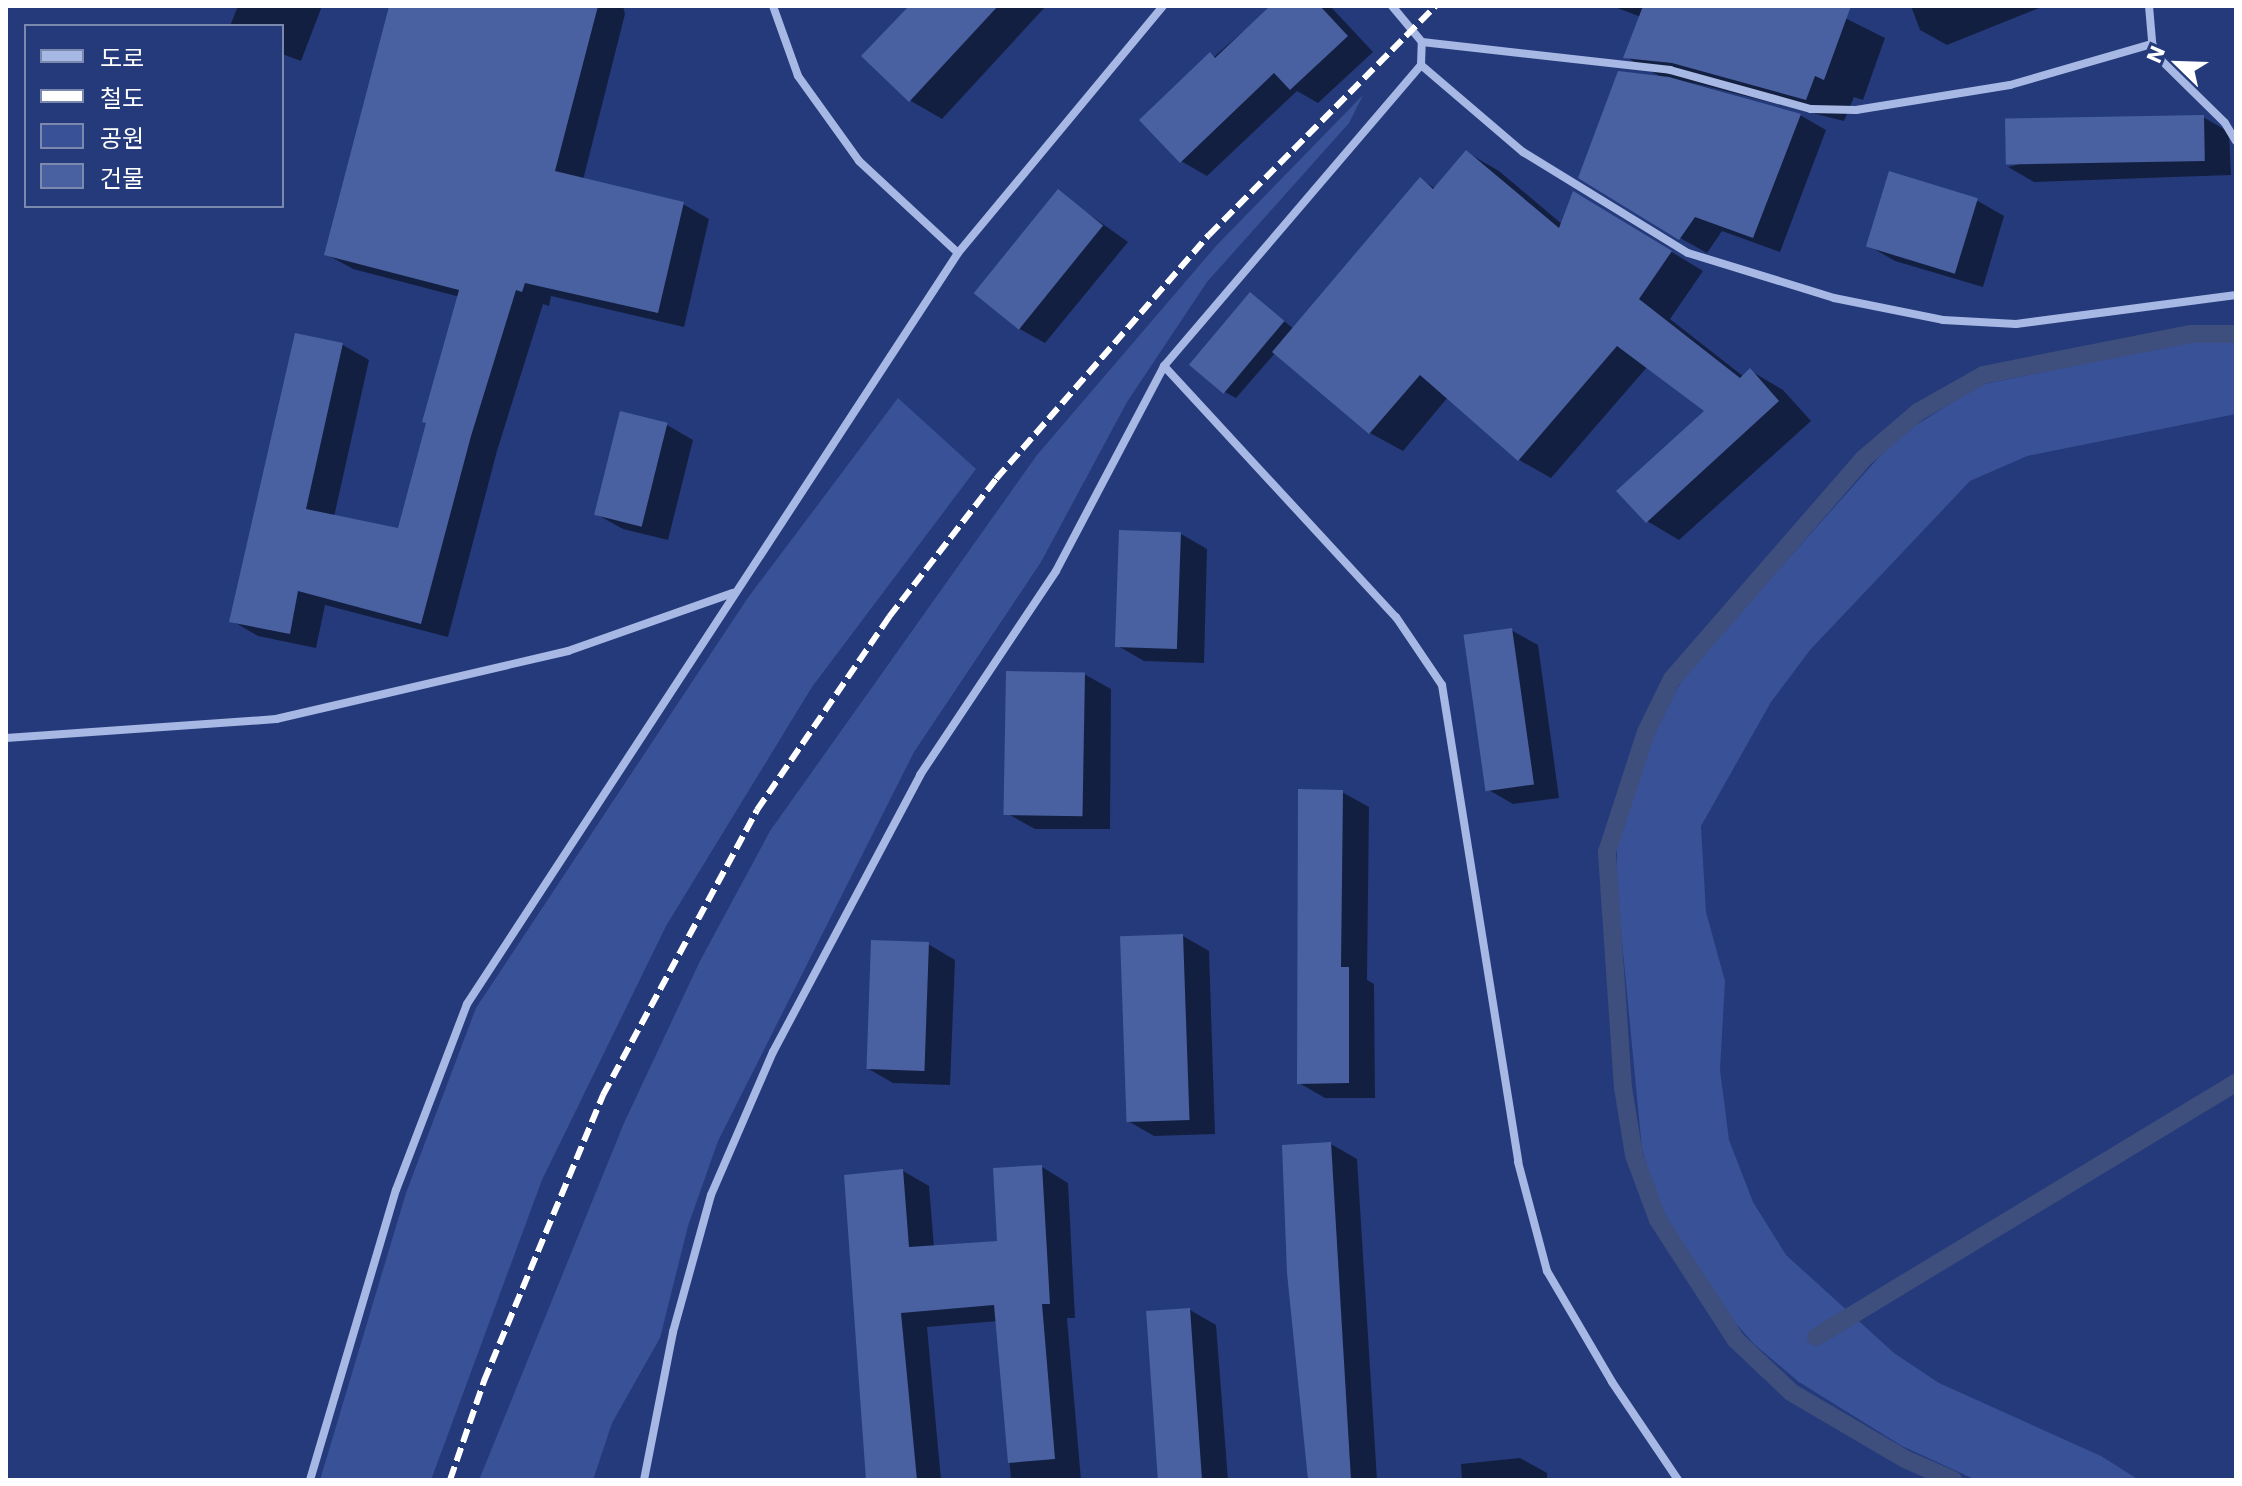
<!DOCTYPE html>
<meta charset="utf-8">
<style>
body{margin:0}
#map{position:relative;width:2242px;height:1486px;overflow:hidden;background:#253a7a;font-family:"Work Sans","Noto Sans KR",sans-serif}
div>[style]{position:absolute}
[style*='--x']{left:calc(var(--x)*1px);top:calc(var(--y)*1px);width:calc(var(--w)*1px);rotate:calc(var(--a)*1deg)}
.green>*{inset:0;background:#385197}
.shadow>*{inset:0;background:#0007}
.stream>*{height:18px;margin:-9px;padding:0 9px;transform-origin:9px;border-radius:9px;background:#3e4e7d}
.building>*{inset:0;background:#4961a1;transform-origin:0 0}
.minor>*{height:8px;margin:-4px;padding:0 4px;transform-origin:4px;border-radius:4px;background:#a7b8e4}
.rail>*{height:6px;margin-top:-3px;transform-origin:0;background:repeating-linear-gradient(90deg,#fff 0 14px,transparent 0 20px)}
span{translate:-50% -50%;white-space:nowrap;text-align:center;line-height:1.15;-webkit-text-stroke:6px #253a7a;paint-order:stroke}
.frame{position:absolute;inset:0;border:8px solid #fff;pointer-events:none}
.legend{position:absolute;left:24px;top:24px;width:260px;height:184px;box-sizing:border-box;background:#253a7a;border:2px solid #7c89af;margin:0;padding:10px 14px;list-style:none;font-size:24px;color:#fff}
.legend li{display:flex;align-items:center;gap:16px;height:40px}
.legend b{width:40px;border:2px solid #7c89af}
.north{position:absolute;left:2138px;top:24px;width:80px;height:80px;-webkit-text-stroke:6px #253a7a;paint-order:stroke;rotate:293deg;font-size:22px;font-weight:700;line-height:32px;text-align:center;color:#fff}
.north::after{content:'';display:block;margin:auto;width:28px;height:36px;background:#fff;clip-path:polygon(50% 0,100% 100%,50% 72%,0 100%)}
</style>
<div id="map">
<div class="green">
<div style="clip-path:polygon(1363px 95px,1349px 123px,1207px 282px,1127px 402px,1041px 562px,914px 752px,718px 1141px,688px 1226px,660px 1338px,612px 1423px,593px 1480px,479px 1480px,624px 1123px,700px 961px,770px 831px,1037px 455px,1216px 246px)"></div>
<div style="clip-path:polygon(2192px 341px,2236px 343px,2236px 414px,2027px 456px,1970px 481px,1810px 650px,1771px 702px,1701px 826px,1706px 912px,1725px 981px,1720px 1070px,1729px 1140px,1753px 1202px,1786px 1255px,1894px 1353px,1939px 1383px,2101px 1456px,2139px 1480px,1976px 1480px,1902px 1446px,1799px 1382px,1754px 1344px,1717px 1302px,1687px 1255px,1658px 1202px,1642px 1149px,1617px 890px,1617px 831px,1651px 734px,1687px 672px,1897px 437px,1980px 385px)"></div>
<div style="clip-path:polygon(898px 398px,976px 469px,812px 687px,666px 926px,542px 1180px,431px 1480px,320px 1480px,406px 1193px,476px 1008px,747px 599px)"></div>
</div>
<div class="shadow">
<div style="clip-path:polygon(238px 6px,322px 6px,301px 61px,282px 54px,282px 26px,230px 26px)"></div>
<div style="clip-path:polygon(389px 6px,623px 6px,625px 14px,583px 180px,683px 204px,709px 219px,684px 327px,551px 296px,549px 306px,543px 304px,497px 451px,448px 637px,325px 605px,316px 648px,258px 636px,232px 621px,297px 335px,343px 345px,369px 360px,334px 517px,399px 530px,460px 297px,353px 269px,326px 254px)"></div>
<div style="clip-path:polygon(912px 6px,1046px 6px,942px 119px,911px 101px,864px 56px)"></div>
<div style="clip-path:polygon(1272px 6px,1330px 6px,1373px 52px,1318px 103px,1297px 91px,1207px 176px,1181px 161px,1142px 120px)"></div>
<div style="clip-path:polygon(1612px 6px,1821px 6px,1885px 38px,1863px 100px,1854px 97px,1844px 121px,1686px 81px,1800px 115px,1826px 130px,1780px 252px,1722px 231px,1707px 253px,1680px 238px,1663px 78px,1626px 57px,1641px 17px)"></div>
<div style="clip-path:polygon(1911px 6px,2044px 6px,1947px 45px,1920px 30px)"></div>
<div style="clip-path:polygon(2203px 117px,2229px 132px,2231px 175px,2034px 182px,2008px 167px)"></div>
<div style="clip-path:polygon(1466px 152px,1499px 171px,1563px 225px,1606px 212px,1703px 271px,1670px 319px,1744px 377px,1751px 371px,1783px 390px,1811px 421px,1679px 540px,1647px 521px,1707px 410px,1648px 366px,1551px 478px,1519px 460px,1448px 397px,1403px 451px,1370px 433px,1276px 352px,1236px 398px,1223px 391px,1251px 295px,1294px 329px,1421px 180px,1436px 189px)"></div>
<div style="clip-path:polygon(1058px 192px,1128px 242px,1045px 343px,1018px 328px)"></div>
<div style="clip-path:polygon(1978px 201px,2004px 216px,1983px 287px,1895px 261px,1869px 246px)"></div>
<div style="clip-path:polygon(667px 425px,693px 440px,668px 540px,623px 529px,596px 514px)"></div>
<div style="clip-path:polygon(1181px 534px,1207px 549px,1204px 663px,1144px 661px,1118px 646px)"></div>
<div style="clip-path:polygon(1511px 630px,1538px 645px,1559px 798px,1513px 804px,1487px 789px)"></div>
<div style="clip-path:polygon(1084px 674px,1111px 689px,1110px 829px,1035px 829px,1008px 814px)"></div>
<div style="clip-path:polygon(1342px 792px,1369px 807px,1367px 980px,1374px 984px,1375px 1098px,1325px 1098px,1299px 1083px)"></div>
<div style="clip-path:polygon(1183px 936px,1209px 951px,1215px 1134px,1154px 1136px,1128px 1121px)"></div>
<div style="clip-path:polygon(928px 944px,955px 960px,950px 1085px,893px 1083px,867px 1068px)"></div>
<div style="clip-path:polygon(1331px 1144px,1357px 1159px,1377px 1480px,1302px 1480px,1310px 1476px)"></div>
<div style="clip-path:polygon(1042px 1167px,1068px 1183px,1075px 1318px,1067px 1318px,1081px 1480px,1011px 1480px,998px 1321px,927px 1327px,941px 1480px,870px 1480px,903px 1171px,929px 1186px,934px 1247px,999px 1242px)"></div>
<div style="clip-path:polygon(1190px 1310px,1216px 1325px,1228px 1480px,1160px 1480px)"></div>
<div style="clip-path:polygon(1520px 1458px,1547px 1473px,1547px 1480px,1462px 1480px,1461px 1464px)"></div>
</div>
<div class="stream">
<div style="--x:1816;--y:1337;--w:491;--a:-31.2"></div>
<div style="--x:1953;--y:1480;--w:52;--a:-156.4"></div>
<div style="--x:1905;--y:1459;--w:132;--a:-149.6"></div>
<div style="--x:1791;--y:1392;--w:76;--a:-136.6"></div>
<div style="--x:1736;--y:1340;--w:143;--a:-123"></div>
<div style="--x:1658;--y:1220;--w:69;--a:-110.3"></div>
<div style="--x:1634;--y:1155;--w:68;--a:-99.3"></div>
<div style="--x:1623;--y:1088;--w:237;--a:-93.9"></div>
<div style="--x:1607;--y:852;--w:126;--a:-72"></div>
<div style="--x:1646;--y:732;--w:59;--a:-63.9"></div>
<div style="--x:1672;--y:679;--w:291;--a:-49"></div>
<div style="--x:1863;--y:459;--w:72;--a:-40.5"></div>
<div style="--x:1918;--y:412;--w:75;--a:-29.6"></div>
<div style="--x:1983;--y:375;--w:212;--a:-11.2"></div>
<div style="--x:2191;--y:334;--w:45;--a:0"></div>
</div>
<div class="building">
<div style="clip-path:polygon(389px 6px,598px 6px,555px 171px,684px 202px,658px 313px,525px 283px,522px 292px,516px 290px,471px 436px,421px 624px,298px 591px,290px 634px,229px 622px,295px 333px,343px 343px,306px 509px,398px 528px,426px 423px,422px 422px,459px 290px,324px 255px)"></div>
<div style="clip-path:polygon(909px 6px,998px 6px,909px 102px,861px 56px)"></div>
<div style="clip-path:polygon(1270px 6px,1320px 6px,1348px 36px,1290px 90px,1274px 73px,1180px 163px,1139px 120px,1210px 52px,1215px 58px)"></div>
<div style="clip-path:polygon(1643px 6px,1851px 6px,1824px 80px,1815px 76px,1806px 100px,1672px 63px,1623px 58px)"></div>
<div style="clip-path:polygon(1618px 71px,1669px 77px,1801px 114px,1753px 238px,1695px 217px,1679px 240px,1578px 178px)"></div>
<div style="left:2204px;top:115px;width:46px;height:199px;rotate:89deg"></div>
<div style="clip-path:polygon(1466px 150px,1559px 228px,1573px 191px,1672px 251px,1639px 299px,1740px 378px,1750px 368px,1779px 401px,1646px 523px,1616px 491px,1704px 411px,1617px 346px,1518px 461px,1420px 375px,1369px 434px,1272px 352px,1420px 177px,1433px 189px)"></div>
<div style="left:1889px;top:171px;width:93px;height:79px;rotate:17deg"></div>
<div style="left:1058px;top:189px;width:58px;height:134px;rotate:39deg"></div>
<div style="left:1250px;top:292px;width:45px;height:95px;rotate:40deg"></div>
<div style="left:620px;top:411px;width:49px;height:107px;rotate:14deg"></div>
<div style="left:1119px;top:530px;width:62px;height:117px;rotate:2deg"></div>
<div style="left:1512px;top:628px;width:158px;height:49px;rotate:82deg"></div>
<div style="left:1006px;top:671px;width:79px;height:144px;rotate:1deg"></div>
<div style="clip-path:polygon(1298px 789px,1343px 790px,1341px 967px,1349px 967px,1349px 1083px,1297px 1084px)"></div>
<div style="left:1183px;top:934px;width:186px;height:63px;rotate:88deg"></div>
<div style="left:871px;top:940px;width:58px;height:129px;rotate:2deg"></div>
<div style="clip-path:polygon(1331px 1142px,1351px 1480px,1308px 1480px,1287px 1273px,1282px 1145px)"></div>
<div style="clip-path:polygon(1042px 1165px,1050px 1304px,1042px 1304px,1055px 1459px,1008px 1463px,994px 1305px,901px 1313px,917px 1480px,866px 1480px,844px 1175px,903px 1169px,909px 1247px,997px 1241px,993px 1168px)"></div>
<div style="left:1190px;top:1308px;width:172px;height:44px;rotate:86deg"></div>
</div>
<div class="minor">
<div style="--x:773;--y:6;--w:74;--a:70.3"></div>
<div style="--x:798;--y:76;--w:105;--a:54.3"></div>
<div style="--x:859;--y:161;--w:135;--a:42.9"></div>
<div style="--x:2149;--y:6;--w:38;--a:85"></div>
<div style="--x:2152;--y:44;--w:20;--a:60"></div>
<div style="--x:2162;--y:61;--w:88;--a:44.5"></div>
<div style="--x:2225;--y:123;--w:21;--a:59"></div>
<div style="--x:1422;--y:42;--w:250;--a:6.4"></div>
<div style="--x:1670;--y:70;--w:146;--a:15.5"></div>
<div style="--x:1811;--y:109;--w:45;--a:1.3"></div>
<div style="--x:1856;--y:110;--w:156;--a:-9.2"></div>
<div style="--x:2010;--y:85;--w:148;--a:-16.1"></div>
<div style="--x:1421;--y:65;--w:134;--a:40.5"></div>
<div style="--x:1523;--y:152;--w:193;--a:31.5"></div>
<div style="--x:1688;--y:253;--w:153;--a:17.1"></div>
<div style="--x:1834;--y:298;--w:111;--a:11.4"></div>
<div style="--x:1943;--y:320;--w:73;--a:3.1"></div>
<div style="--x:2016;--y:324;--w:222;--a:-7.5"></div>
<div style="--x:1164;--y:366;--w:342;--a:47.3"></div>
<div style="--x:1396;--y:617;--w:82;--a:55.9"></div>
<div style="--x:1442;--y:685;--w:483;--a:80.9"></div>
<div style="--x:1518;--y:1162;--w:113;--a:75.1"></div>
<div style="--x:1547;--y:1271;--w:129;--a:59.6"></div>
<div style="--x:1612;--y:1382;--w:118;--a:56"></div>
<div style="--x:6;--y:738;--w:271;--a:-4"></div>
<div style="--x:276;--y:719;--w:300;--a:-13.1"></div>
<div style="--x:568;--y:651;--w:175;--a:-19.4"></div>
<div style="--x:310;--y:1480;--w:302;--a:-73.5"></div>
<div style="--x:396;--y:1190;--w:199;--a:-69.1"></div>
<div style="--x:467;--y:1004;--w:897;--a:-56.82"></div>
<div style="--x:958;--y:253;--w:321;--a:-50.3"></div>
<div style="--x:644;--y:1480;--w:151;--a:-78.9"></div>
<div style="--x:673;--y:1332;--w:142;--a:-74.5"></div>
<div style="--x:711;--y:1195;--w:156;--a:-66.6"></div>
<div style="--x:773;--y:1052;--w:314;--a:-62"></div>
<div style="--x:920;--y:775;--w:245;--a:-56.3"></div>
<div style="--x:1056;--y:571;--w:232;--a:-62.2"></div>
<div style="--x:1164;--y:366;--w:396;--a:-49.5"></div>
<div style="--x:1421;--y:65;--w:23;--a:-88"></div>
<div style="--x:1422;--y:42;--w:47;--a:-129.8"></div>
</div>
<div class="rail">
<div style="--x:450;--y:1480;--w:105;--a:-71"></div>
<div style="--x:484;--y:1381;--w:310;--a:-67.4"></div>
<div style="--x:603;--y:1095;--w:324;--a:-61.6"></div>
<div style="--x:757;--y:810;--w:234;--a:-55.6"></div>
<div style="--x:889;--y:617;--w:175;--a:-52.2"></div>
<div style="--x:996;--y:479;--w:324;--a:-48.9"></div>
<div style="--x:1209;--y:235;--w:322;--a:-45.3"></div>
</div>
<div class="frame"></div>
<ul class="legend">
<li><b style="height:10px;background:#a7b8e4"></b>도로</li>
<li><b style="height:10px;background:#fff"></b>철도</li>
<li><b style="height:22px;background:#385197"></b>공원</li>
<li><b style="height:22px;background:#4961a1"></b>건물</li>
</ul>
<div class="north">N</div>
</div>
